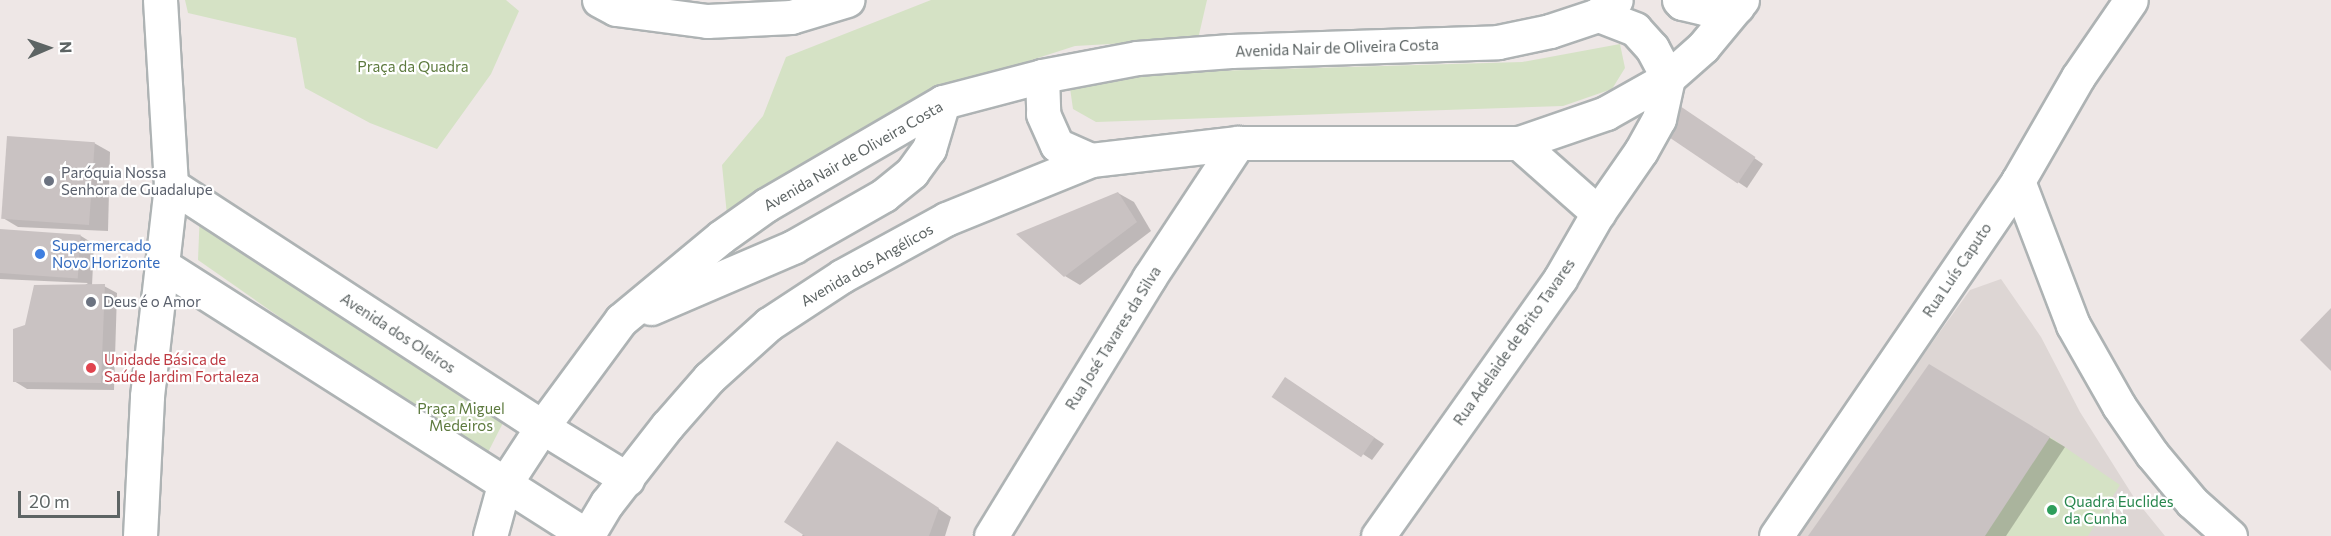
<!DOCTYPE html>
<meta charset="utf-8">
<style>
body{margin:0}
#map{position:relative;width:2331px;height:536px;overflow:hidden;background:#eee7e6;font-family:Commissioner,sans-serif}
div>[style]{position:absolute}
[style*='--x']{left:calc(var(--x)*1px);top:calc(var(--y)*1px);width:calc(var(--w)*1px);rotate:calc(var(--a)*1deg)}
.education>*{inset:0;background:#ddd6d4}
.green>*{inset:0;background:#d5e2c5}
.shadow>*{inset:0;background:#0003}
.building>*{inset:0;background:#c9c2c2;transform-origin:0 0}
.roads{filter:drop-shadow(2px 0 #aeb3b4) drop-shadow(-2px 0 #aeb3b4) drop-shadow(0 2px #aeb3b4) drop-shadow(0 -2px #aeb3b4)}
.minor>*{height:33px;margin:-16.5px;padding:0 16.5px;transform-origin:16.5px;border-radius:16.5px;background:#fff}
.dots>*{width:16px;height:16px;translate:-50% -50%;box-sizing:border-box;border:3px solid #fff;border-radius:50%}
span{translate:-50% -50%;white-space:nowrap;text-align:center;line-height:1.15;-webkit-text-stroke:4.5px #fff;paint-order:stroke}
.street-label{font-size:15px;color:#5d6464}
.park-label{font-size:15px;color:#5d7a3e}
.worship-label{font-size:15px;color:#5b616d}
.left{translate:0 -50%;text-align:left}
.shop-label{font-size:15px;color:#366cbe}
.health-label{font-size:15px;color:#be3a42}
.leisure-label{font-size:15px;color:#27864d}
.north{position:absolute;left:18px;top:18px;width:60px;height:60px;-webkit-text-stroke:4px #fff;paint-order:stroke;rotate:88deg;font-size:16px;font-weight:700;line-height:24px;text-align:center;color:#5d6464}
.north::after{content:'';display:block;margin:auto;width:21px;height:27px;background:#5d6464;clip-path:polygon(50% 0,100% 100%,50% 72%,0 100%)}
.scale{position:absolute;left:18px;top:491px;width:102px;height:27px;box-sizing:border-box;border:3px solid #5d6464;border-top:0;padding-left:8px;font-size:18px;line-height:21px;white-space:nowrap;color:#5d6464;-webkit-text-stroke:4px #fff;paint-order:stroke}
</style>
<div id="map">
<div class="education">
<div style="clip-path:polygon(2001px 279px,2041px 337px,2080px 412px,2135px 499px,2165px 536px,1793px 536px,1970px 290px)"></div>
</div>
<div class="green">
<div style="clip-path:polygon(185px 0,506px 0,519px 11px,491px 74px,437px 149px,370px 123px,305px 88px,296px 38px,188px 13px)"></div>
<div style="clip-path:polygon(931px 0,1207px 0,1198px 39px,1075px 46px,969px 80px,727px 215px,722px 165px,763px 116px,786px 57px)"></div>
<div style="clip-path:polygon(1620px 44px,1625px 68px,1612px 89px,1563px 106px,1096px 122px,1073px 109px,1070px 88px,1081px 77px,1107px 74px,1522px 62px)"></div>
<div style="clip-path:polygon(200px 211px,505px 419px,484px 460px,198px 260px)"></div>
<div style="clip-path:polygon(2050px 437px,2120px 485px,2088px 536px,1981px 536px)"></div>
</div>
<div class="shadow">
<div style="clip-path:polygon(1690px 114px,1763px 164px,1747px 188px,1738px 182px)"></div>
<div style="clip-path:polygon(94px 143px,110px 152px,108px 231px,18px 227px,3px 218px)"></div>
<div style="clip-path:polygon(1118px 193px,1134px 202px,1151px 231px,1080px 285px,1065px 276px)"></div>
<div style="clip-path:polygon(0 230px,81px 236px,94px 244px,92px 286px,104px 286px,117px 293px,114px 390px,27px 389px,14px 381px,27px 326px,88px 283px,0 279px)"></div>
<div style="clip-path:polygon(1930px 366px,2065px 447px,2006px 536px,1810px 536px)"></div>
<div style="clip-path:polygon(1295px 385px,1384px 444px,1372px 460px,1274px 396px)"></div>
<div style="clip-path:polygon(851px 451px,951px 517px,945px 536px,802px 536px)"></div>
</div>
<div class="building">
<div style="left:1680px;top:106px;width:91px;height:32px;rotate:34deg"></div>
<div style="left:7px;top:136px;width:88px;height:83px;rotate:4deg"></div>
<div style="clip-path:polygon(1118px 192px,1137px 222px,1064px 277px,1016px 234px)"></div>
<div style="left:0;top:229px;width:81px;height:44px;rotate:4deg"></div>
<div style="clip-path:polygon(105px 284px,101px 383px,13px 382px,13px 329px,25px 325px,34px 285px)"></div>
<div style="clip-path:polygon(2331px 308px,2331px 371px,2300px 340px)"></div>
<div style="clip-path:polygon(1929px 364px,2050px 437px,1985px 536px,1808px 536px)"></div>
<div style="left:1285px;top:377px;width:108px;height:24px;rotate:34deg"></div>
<div style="clip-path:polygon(837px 441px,939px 508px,929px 536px,805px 536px,784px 522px)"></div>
</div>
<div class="roads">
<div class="minor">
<div style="--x:599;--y:0;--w:19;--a:28"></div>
<div style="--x:616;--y:9;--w:92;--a:7.5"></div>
<div style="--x:707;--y:21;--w:84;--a:-2.7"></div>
<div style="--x:791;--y:17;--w:59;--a:-16.9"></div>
<div style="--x:1679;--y:0;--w:4;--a:45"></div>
<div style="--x:1682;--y:3;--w:23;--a:13"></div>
<div style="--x:1704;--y:8;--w:33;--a:-2"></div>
<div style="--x:1042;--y:76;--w:38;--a:88"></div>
<div style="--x:1043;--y:114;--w:34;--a:66"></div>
<div style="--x:1057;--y:145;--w:37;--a:24"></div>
<div style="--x:1519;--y:143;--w:106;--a:41.5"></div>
<div style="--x:2018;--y:181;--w:154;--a:69.1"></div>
<div style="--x:2073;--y:325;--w:93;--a:60.4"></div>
<div style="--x:2119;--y:406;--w:58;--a:55.5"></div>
<div style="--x:2152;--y:454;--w:62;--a:50.2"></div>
<div style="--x:2192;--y:502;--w:51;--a:41.8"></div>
<div style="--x:171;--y:185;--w:443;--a:33.1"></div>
<div style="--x:542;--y:427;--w:100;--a:31.5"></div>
<div style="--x:162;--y:265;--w:504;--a:32.52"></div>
<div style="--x:651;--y:308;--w:155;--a:-23.2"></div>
<div style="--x:793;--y:247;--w:105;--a:-29.7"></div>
<div style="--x:884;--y:195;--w:36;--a:-39"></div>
<div style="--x:912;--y:172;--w:29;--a:-54"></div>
<div style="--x:929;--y:149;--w:49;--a:-73.4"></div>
<div style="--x:140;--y:536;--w:140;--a:-87.1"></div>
<div style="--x:147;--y:396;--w:212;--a:-83.5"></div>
<div style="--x:171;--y:185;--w:185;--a:-93.4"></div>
<div style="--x:490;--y:536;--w:53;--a:-74.6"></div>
<div style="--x:504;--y:485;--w:69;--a:-56.8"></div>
<div style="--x:542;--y:427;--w:133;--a:-53.6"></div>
<div style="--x:621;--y:320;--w:130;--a:-39.7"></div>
<div style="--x:721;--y:237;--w:55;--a:-35.4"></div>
<div style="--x:766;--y:205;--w:205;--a:-30.2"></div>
<div style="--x:943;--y:102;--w:102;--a:-14.7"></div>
<div style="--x:1042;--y:76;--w:97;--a:-10.7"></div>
<div style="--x:1137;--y:58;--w:94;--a:-4.3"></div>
<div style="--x:1231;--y:51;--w:267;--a:-1.9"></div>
<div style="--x:1498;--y:42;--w:53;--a:-11.9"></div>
<div style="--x:1550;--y:31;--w:51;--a:-18.4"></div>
<div style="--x:1598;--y:15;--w:23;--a:-40"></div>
<div style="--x:587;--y:536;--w:39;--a:-59"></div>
<div style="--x:607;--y:503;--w:98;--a:-52.1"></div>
<div style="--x:667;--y:426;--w:64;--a:-48.8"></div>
<div style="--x:709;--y:378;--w:81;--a:-42"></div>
<div style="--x:769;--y:324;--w:87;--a:-33.3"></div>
<div style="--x:842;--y:276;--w:119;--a:-28.7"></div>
<div style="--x:946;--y:219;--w:157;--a:-22.1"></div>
<div style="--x:1091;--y:160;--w:148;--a:-6.6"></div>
<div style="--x:1238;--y:143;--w:281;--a:0"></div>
<div style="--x:1519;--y:143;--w:92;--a:-19"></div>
<div style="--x:1606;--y:113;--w:71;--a:-29.4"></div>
<div style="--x:1668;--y:78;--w:47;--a:-41.5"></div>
<div style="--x:1703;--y:47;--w:61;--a:-50.3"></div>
<div style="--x:991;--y:536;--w:303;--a:-58.5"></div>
<div style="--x:1149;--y:278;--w:162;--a:-56.6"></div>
<div style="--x:1378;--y:536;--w:315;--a:-54.7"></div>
<div style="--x:1560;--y:279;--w:76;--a:-60.1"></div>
<div style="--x:1598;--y:213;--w:75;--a:-55.3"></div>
<div style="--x:1641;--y:151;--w:37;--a:-61"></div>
<div style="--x:1659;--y:119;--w:42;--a:-77.6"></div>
<div style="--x:1668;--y:78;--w:34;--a:-118"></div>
<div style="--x:1652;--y:48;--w:25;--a:-132"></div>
<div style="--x:1635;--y:29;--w:40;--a:-159"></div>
<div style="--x:1776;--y:536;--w:430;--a:-55.7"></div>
<div style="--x:2018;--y:181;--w:120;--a:-60"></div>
<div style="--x:2078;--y:77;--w:93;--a:-55.5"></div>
</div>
</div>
<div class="dots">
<div style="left:49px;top:181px;background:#6b7280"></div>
<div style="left:40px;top:254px;background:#3f7fe0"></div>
<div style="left:91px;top:302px;background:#6b7280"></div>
<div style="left:91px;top:368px;background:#e0444e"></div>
<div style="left:2052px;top:510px;background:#2e9e5b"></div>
</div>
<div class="street-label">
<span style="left:1337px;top:48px;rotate:-2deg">Avenida Nair de Oliveira Costa</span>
<span style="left:853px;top:156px;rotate:-30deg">Avenida Nair de Oliveira Costa</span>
<span style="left:867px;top:265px;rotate:-30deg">Avenida dos Angélicos</span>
<span style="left:1957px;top:270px;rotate:-56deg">Rua Luís Caputo</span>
<span style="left:398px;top:333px;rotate:33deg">Avenida dos Oleiros</span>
<span style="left:1113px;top:338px;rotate:-58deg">Rua José Tavares da Silva</span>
<span style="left:1514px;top:342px;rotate:-55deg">Rua Adelaide de Brito Tavares</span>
</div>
<div class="park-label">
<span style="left:413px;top:67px">Praça da Quadra</span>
<span style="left:461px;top:417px">Praça Miguel<br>Medeiros</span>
</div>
<div class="worship-label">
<span class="left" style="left:61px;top:181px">Paróquia Nossa<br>Senhora de Guadalupe</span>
<span class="left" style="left:103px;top:302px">Deus é o Amor</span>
</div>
<div class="shop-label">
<span class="left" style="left:52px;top:254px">Supermercado<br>Novo Horizonte</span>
</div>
<div class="health-label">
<span class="left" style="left:104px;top:368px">Unidade Básica de<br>Saúde Jardim Fortaleza</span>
</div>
<div class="leisure-label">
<span class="left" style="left:2064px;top:510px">Quadra Euclides<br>da Cunha</span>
</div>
<div class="north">N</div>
<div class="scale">20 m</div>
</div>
